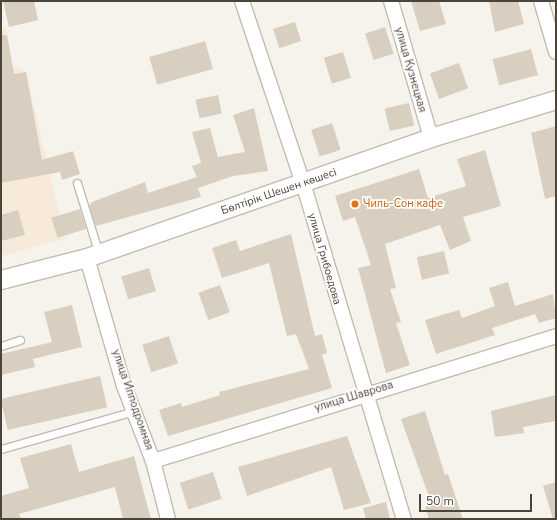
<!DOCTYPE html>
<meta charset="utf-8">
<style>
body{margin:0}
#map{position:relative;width:557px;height:520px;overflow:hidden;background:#f6f3ec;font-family:"Nunito Sans",sans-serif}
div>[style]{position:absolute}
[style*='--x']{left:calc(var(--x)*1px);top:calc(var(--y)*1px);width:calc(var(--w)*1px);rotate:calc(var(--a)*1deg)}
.commercial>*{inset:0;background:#f7ead8}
.building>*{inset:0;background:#d8cfc1;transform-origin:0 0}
.roads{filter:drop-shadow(1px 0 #c2bbae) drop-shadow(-1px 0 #c2bbae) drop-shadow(0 1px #c2bbae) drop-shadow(0 -1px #c2bbae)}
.service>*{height:7px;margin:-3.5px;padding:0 3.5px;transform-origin:3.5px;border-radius:3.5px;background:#fff}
.minor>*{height:14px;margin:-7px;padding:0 7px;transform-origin:7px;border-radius:7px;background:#fff}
.tertiary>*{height:18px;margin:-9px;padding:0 9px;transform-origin:9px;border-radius:9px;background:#fff}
.dots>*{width:11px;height:11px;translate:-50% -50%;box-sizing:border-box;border:2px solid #fff;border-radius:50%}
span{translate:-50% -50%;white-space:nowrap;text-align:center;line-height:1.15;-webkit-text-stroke:3.5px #fff;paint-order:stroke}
.street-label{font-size:11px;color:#4b4439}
.food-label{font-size:11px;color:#c56008}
.left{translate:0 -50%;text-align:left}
.frame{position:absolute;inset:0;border:2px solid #4b4439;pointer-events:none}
.scale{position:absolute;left:419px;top:494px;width:113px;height:18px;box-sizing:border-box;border:2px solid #4b4439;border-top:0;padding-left:5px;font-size:12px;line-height:14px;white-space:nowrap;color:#4b4439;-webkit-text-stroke:3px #fff;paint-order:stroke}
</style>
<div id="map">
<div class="commercial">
<div style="clip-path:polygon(6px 29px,13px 66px,26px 72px,65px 239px,1px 256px,1px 30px)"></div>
</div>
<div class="building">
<div style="clip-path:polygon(3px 1px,34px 1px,38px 20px,9px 27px)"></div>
<div style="clip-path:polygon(411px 1px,439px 1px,446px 24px,420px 31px)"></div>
<div style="clip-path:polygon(489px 1px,518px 1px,524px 24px,495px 32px)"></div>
<div style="left:295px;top:22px;width:20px;height:23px;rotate:72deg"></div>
<div style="left:385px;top:27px;width:28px;height:21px;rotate:72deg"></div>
<div style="clip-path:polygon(1px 35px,7px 35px,14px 74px,26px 72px,42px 160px,73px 151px,80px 174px,62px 180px,60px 172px,1px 183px)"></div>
<div style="left:205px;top:41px;width:29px;height:58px;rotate:74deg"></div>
<div style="left:531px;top:49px;width:27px;height:40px;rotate:75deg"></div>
<div style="left:343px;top:52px;width:27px;height:20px;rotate:73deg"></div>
<div style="left:459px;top:63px;width:27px;height:31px;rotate:70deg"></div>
<div style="left:218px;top:95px;width:19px;height:23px;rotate:78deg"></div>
<div style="left:409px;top:103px;width:23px;height:25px;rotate:77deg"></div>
<div style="clip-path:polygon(254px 108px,268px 171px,233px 176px,198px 188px,201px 197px,96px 226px,89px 206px,92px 202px,145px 182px,148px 193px,197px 177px,192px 166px,201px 163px,192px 132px,210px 128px,218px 157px,245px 152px,233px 115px)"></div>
<div style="left:332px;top:123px;width:28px;height:22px;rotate:72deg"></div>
<div style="clip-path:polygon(556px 126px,556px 196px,545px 199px,531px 133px)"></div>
<div style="clip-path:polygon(485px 150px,501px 206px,463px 217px,471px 241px,450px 250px,440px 225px,385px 244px,396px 288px,390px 289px,401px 322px,396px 323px,410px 365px,386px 373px,358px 268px,371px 265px,355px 217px,343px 221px,335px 196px,419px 169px,428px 198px,466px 186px,457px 159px)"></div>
<div style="left:80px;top:209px;width:21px;height:30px;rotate:73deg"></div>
<div style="clip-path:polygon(18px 210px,25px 235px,1px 241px,1px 215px)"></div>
<div style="clip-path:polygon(291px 234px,315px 336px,322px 334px,327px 353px,322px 355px,332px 388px,168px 436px,159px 410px,181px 403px,182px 407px,220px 395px,219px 392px,309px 369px,296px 334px,287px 336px,269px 263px,222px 278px,212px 248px,236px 240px,240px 251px)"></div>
<div style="left:444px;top:251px;width:23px;height:28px;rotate:77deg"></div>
<div style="left:149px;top:268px;width:24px;height:29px;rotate:73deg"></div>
<div style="clip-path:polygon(508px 282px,515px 306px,553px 294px,556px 318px,539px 323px,535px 314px,492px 328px,495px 335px,436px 354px,425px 320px,459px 310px,462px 318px,495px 306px,489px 288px)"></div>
<div style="left:220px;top:285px;width:29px;height:23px;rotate:70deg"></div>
<div style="clip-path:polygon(72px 305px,82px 347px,33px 359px,35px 367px,1px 375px,1px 354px,52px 342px,44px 312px)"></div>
<div style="left:169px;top:336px;width:29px;height:28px;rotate:72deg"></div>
<div style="left:100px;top:376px;width:32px;height:102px;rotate:77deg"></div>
<div style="clip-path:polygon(556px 395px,556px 421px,523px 427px,524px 433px,495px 437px,491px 411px)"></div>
<div style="clip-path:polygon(425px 411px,445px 475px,448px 474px,463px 519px,429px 519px,425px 507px,432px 505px,401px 419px)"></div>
<div style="clip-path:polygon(347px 436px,371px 503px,344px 510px,331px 467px,247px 496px,238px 467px)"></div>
<div style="clip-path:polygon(71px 444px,79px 472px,134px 456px,151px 519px,123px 519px,115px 487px,19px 514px,21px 519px,1px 519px,1px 496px,29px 488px,20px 458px)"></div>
<div style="left:213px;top:472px;width:28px;height:35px;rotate:72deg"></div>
<div style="clip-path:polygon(556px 482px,556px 519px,553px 519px,543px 486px)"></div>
<div style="clip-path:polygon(386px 502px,390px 519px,366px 519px,363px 508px)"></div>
</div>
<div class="roads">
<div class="service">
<div style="--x:77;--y:183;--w:74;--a:72.8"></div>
<div style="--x:1;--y:346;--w:20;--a:-18"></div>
<div style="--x:1;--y:449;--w:138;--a:-15.9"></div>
</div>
<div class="minor">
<div style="--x:242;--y:1;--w:192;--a:71.5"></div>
<div style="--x:303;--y:183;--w:351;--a:73.3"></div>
<div style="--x:391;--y:1;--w:143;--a:73.7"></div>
<div style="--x:541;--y:1;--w:53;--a:73.6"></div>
<div style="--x:87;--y:258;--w:133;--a:73.9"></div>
<div style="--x:124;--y:386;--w:80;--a:68.9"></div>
<div style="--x:153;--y:461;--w:60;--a:75.5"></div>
<div style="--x:153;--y:461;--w:422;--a:-17.2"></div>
</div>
<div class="tertiary">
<div style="--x:1;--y:280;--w:89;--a:-14.3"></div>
<div style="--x:87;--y:258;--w:364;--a:-19.2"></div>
<div style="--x:431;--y:138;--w:131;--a:-16.9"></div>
</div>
</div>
<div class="dots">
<div style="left:355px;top:204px;background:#e8710a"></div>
</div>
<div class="street-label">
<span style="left:410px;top:70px;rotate:74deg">улица Кузнецкая</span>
<span style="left:279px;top:192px;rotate:-19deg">Бөлтірік Шешен көшесі</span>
<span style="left:324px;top:259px;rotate:74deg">улица Грибоедова</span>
<span style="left:354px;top:397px;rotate:-17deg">улица Шаврова</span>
<span style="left:132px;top:400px;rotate:71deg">улица Ипподромная</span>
</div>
<div class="food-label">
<span class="left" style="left:363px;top:204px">Чиль-Сон кафе</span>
</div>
<div class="frame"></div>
<div class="scale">50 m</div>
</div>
